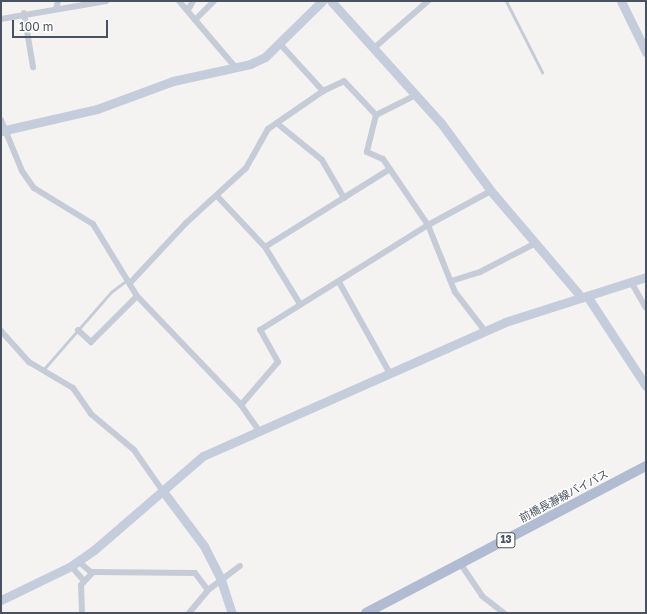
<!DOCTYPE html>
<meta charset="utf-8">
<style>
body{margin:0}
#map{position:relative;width:647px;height:614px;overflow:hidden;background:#f5f3f2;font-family:"Golos Text","Noto Sans JP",sans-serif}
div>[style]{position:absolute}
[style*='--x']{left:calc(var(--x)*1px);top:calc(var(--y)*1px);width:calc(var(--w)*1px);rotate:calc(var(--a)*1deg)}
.lane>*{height:3px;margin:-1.5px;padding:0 1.5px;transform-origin:1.5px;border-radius:1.5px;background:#c6ccd7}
.street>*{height:6px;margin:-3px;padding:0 3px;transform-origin:3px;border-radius:3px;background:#c6ccd7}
.secondary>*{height:9px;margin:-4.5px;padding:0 4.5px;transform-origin:4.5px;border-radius:4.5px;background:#c5ccdb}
.primary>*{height:10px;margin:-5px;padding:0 5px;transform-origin:5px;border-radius:5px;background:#b1bcd2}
span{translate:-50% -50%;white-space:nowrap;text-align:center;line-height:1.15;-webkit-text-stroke:3px #fff;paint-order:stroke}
.shield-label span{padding:1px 3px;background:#fff;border:1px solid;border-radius:3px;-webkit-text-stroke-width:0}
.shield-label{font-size:10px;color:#495261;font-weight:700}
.street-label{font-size:11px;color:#495261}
.frame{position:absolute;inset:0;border:2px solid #495261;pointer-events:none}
.scale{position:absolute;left:12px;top:20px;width:96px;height:18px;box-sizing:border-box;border:2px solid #495261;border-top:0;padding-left:5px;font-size:12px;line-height:14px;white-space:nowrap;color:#495261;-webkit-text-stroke:3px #fff;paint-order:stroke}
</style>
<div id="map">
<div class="lane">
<div style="--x:506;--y:1;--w:80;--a:63.1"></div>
<div style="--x:43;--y:370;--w:103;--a:-48.9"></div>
<div style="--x:111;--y:292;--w:21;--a:-37"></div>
</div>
<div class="street">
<div style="--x:179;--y:1;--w:88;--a:49.6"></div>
<div style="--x:56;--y:9;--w:8;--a:-76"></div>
<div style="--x:188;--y:10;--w:10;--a:-61"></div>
<div style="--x:24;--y:13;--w:55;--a:80.5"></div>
<div style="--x:1;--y:19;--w:107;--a:-9.7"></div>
<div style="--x:195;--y:20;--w:27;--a:-45"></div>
<div style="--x:280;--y:44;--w:64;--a:47.5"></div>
<div style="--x:374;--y:48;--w:72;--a:-41"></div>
<div style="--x:376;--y:115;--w:38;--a:104"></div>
<div style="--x:367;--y:152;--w:17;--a:24"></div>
<div style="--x:383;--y:159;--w:80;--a:55.7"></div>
<div style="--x:428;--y:225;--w:72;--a:68.1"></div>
<div style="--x:455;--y:292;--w:49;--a:52.4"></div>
<div style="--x:376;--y:115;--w:45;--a:-26.6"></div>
<div style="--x:1;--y:120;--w:55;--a:67.6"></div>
<div style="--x:22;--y:171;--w:21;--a:55"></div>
<div style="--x:34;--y:188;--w:69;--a:31.4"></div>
<div style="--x:93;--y:224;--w:84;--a:58.6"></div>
<div style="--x:137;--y:296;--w:151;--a:46.3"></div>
<div style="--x:241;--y:405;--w:29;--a:55"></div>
<div style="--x:279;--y:125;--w:55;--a:39.1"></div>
<div style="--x:322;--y:160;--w:44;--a:59.9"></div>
<div style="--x:217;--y:196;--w:70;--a:46.7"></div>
<div style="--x:265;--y:247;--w:67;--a:58.4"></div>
<div style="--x:265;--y:247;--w:147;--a:-32"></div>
<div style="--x:451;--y:281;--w:30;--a:-17"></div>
<div style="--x:480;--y:272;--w:63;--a:-27.4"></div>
<div style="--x:339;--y:282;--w:103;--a:60.9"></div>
<div style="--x:631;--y:282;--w:30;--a:60"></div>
<div style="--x:130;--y:283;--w:82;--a:-47"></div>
<div style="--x:186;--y:223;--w:81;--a:-42.5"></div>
<div style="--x:246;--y:168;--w:45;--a:-60.6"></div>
<div style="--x:268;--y:129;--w:67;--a:-34.6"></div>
<div style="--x:323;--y:91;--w:23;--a:-25"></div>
<div style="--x:344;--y:81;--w:47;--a:46.7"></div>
<div style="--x:78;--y:330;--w:18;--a:43"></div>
<div style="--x:91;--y:342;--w:65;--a:-45"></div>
<div style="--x:1;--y:331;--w:42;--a:47.9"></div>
<div style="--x:29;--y:362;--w:51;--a:30.6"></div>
<div style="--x:73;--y:388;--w:32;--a:55"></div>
<div style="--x:91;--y:414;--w:56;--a:39.9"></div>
<div style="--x:134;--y:450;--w:49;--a:55"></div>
<div style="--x:241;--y:405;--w:57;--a:-49.3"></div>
<div style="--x:278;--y:362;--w:37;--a:-119"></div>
<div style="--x:260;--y:330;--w:198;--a:-32"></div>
<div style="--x:428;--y:225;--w:72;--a:-28.4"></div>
<div style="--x:78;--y:561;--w:18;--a:41"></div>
<div style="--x:460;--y:563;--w:40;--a:56"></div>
<div style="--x:482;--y:596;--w:28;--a:38"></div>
<div style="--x:71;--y:566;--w:20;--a:49"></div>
<div style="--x:82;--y:613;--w:28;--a:-92"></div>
<div style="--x:81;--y:585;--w:18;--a:-47"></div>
<div style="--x:93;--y:572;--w:102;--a:0.6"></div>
<div style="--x:195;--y:573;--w:21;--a:53"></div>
<div style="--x:189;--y:613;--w:30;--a:-50"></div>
<div style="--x:208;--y:590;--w:40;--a:-37"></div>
</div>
<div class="secondary">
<div style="--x:331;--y:1;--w:164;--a:48"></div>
<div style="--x:441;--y:123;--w:84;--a:53.7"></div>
<div style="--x:491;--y:191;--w:140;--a:49.6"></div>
<div style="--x:621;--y:1;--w:57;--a:63.9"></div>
<div style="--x:1;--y:131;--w:98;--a:-12.9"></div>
<div style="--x:97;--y:109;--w:81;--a:-20.2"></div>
<div style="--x:173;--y:81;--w:79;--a:-12.4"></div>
<div style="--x:250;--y:64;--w:17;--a:-25"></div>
<div style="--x:265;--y:57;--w:80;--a:-44.5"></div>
<div style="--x:587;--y:296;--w:108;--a:56.8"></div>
<div style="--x:162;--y:490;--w:70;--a:53.1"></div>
<div style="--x:204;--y:546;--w:38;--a:63"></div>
<div style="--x:221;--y:580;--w:35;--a:72"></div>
<div style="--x:1;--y:600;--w:78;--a:-25.9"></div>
<div style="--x:71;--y:566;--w:28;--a:-35"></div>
<div style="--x:94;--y:550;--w:144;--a:-40.8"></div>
<div style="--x:203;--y:456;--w:330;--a:-23.9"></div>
<div style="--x:505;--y:322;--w:148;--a:-17.7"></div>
</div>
<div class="primary">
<div style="--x:366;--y:613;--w:316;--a:-27.7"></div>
</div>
<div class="shield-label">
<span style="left:506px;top:540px">13</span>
</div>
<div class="street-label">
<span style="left:564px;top:496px;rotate:-28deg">前橋長瀞線バイパス</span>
</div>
<div class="frame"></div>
<div class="scale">100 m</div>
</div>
